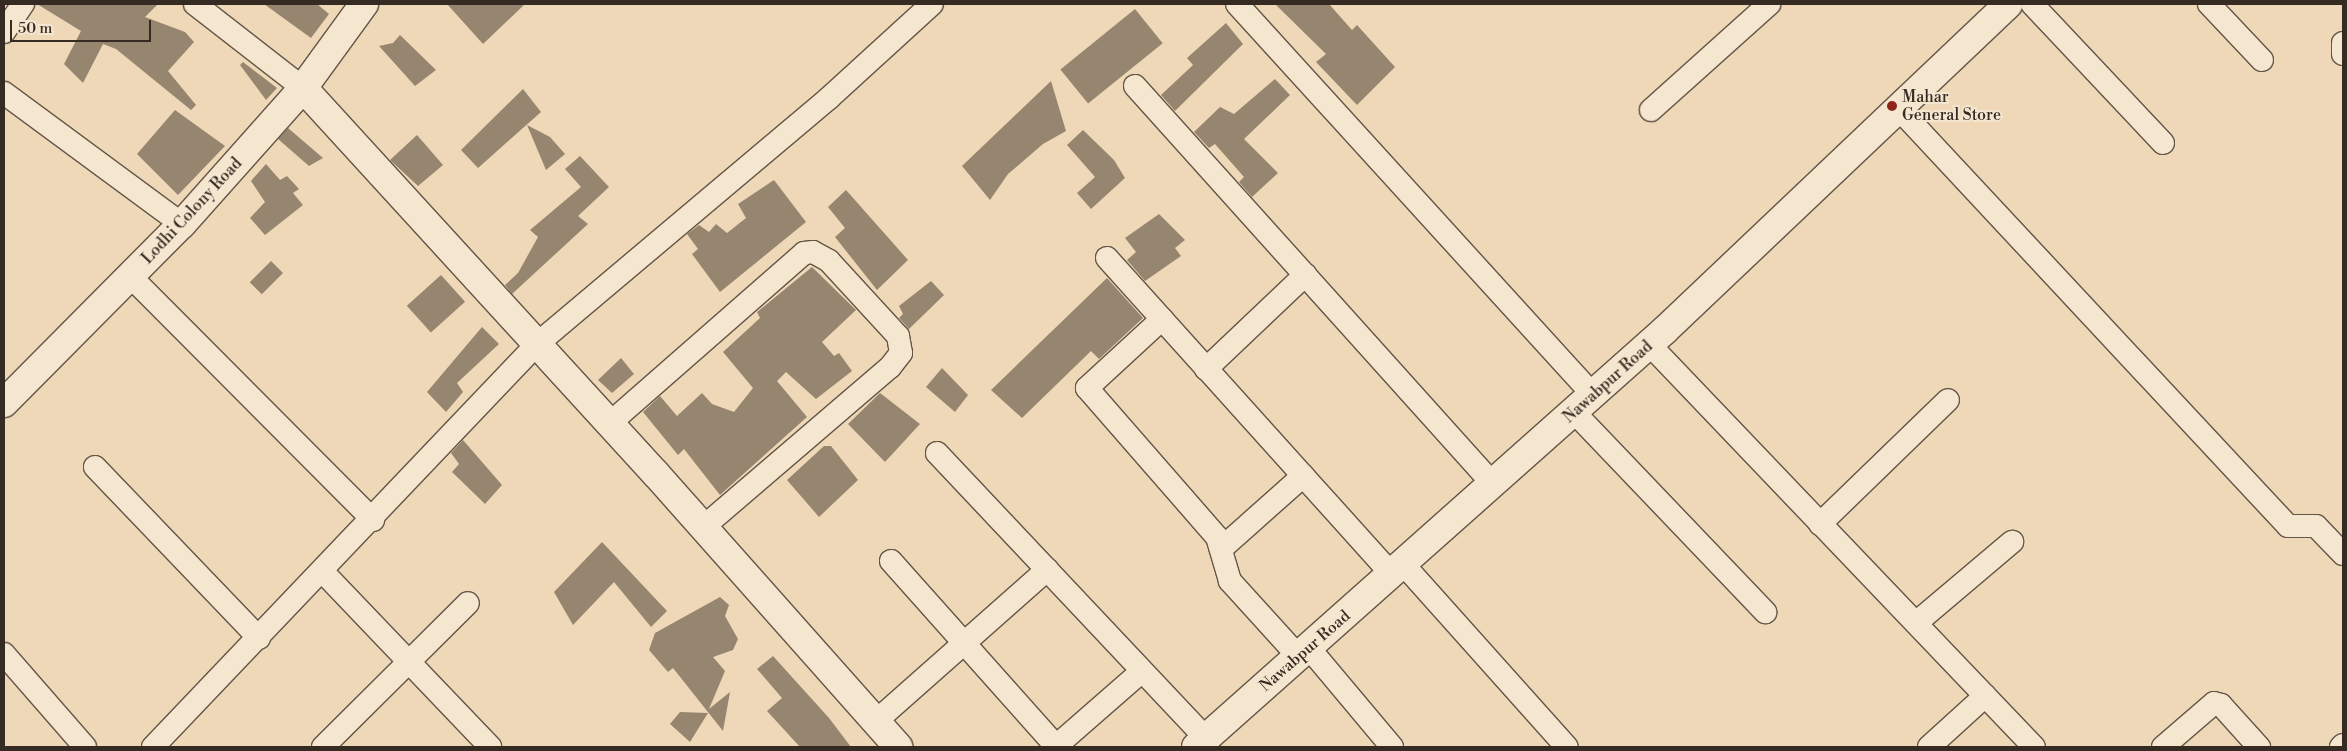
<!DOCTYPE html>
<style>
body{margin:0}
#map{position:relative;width:2347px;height:751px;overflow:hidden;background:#efd8b7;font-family:"Libre Bodoni",serif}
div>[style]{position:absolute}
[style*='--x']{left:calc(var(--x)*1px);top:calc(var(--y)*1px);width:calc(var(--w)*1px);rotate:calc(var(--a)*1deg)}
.building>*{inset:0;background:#96856f;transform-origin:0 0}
.roads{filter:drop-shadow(1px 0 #645647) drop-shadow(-1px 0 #645647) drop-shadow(0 1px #645647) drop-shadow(0 -1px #645647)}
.street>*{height:22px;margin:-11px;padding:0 11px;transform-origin:11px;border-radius:11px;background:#f5e6d0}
.secondary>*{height:28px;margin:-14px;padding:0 14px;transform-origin:14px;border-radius:14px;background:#f5e6d0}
.dots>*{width:14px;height:14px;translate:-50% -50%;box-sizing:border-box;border:2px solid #f5e6d0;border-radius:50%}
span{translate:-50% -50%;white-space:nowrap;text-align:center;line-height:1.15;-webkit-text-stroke:4px #f5e6d0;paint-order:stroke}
.poi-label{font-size:16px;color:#362b22}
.left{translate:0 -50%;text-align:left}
.street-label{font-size:16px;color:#362b22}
.frame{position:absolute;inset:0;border:5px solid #362b22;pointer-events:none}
.scale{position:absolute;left:10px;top:20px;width:141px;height:22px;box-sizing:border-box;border:2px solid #362b22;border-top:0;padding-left:6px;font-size:15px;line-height:18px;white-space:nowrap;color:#362b22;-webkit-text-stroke:4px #f5e6d0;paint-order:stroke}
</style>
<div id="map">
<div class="building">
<div style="clip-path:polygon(37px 4px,158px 4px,145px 17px,185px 32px,194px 42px,168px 71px,196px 105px,191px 110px,116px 49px,103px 44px,83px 83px,64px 64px,81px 31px)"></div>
<div style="clip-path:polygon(264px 4px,317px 4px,329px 14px,311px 38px)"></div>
<div style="clip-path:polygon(447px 4px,525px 4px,483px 44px)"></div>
<div style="clip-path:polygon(1275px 4px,1329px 4px,1352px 30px,1357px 25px,1395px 67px,1357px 105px,1316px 62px,1326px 54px)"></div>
<div style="left:1135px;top:9px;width:44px;height:96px;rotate:51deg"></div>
<div style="clip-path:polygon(1226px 23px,1243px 44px,1175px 111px,1161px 95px,1193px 65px,1187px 58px)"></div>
<div style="clip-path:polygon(400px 35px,436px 70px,415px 86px,379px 46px,393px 43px)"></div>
<div style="clip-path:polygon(243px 62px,277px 88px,266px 100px,240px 65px)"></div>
<div style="clip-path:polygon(1275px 79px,1290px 95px,1244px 139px,1278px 173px,1252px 197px,1239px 182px,1244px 177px,1215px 144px,1209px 148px,1194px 132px,1220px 107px,1234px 114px)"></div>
<div style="clip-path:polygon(1051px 81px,1066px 131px,1043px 144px,1008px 174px,990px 200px,962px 166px)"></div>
<div style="clip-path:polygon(523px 89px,541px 112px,478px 168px,461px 150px)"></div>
<div style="clip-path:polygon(175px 110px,225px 146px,178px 195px,137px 154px)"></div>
<div style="clip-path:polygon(527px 125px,550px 137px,565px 154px,546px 170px)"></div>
<div style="clip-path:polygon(288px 128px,323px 158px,309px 166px,278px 139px)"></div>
<div style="clip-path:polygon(1083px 130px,1114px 160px,1125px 178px,1091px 209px,1077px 193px,1095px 177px,1067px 145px)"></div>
<div style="clip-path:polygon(417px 135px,443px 165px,418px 186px,390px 160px)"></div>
<div style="clip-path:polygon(580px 156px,609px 187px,578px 216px,588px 224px,512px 294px,505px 285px,518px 273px,538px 237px,530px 230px,581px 187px,565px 169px)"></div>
<div style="clip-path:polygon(266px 164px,280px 180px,287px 176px,299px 189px,293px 193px,303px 205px,265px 235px,250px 218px,265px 202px,251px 181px)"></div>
<div style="clip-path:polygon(774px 180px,806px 222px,720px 292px,692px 254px,698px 249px,687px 234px,699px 225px,709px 232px,716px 224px,727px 233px,746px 218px,738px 204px)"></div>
<div style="clip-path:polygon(846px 190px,908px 260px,877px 290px,835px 237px,845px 228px,828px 207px)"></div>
<div style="clip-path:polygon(1159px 214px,1185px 240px,1175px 248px,1181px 256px,1145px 281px,1127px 260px,1136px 252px,1125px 238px)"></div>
<div style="left:271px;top:261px;width:17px;height:30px;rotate:45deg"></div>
<div style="clip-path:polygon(812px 267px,856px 310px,822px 342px,834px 356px,839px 353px,852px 371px,816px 399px,786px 372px,777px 381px,807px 417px,720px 495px,684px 449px,678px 455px,643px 412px,660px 396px,677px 416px,702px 393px,712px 404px,734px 412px,753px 388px,723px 352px,760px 318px,757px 312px)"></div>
<div style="left:441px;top:275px;width:36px;height:46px;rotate:48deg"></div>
<div style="clip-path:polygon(1107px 278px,1143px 318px,1099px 359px,1091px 351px,1022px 418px,991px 390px)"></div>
<div style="clip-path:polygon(931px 281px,944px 295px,909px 329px,899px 318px,903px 314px,899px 306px)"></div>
<div style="clip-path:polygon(482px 327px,499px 344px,457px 383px,463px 392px,446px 412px,427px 392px)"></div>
<div style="clip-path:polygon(621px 358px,634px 374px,612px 393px,598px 380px)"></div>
<div style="clip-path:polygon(942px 368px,968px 395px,955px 412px,926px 387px)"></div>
<div style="clip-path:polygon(880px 393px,920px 424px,885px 462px,848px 424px)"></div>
<div style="clip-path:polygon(463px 440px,502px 485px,485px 504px,452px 472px,459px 464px,451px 453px)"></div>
<div style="clip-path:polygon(824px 446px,831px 446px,858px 480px,819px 517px,787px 480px)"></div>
<div style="clip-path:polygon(602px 542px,667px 611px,651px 627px,614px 582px,573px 625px,554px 592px)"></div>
<div style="clip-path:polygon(720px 597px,729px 605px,725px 616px,738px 639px,733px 650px,713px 657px,725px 671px,709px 709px,730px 692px,723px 731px,673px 668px,668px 672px,649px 650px,655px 633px)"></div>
<div style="clip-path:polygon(773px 656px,829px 718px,851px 747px,800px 747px,767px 711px,782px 698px,757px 669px)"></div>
<div style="clip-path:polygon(680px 712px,708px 713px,690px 742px,670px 724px)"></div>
</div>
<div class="roads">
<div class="street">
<div style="--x:195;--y:4;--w:137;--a:37.9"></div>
<div style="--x:1237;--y:4;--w:529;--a:47.68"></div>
<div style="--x:2032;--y:4;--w:191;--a:46.7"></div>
<div style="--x:2209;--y:4;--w:77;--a:46.6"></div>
<div style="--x:4;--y:32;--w:34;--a:-56"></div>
<div style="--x:2343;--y:43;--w:11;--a:90"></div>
<div style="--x:1135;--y:86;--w:535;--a:48.03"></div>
<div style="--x:4;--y:93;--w:221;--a:36.4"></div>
<div style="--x:1899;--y:109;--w:570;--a:46.99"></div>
<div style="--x:2288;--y:526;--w:28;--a:0"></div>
<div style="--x:2316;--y:526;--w:39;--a:46"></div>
<div style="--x:1651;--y:110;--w:159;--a:-41.9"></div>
<div style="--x:1107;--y:258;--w:426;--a:48"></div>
<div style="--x:131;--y:277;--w:343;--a:45.1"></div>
<div style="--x:1162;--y:319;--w:102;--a:137.4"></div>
<div style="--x:1087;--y:388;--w:198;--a:48.9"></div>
<div style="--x:1217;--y:537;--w:46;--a:73.5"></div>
<div style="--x:1230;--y:581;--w:103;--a:47.8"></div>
<div style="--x:1649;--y:344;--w:557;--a:46.31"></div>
<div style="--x:1206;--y:369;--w:137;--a:-43.5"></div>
<div style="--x:1574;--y:412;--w:277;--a:46.3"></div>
<div style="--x:610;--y:423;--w:258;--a:-41.2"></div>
<div style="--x:804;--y:253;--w:9;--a:-6"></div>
<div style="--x:813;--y:252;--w:18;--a:29"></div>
<div style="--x:829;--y:261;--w:102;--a:47.4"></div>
<div style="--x:898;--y:336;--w:17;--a:80"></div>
<div style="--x:901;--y:353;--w:18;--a:128"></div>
<div style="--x:890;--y:367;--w:246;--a:139.4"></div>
<div style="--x:937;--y:453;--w:392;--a:46.7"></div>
<div style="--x:95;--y:467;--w:237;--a:46.2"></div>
<div style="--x:1820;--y:524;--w:178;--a:-44.1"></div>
<div style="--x:1221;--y:549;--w:110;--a:-41.7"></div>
<div style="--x:891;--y:561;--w:248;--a:48.3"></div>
<div style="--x:1404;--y:565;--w:244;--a:48.2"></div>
<div style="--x:323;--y:572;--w:242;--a:46.3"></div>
<div style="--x:1916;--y:623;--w:126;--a:-40.2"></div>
<div style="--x:1309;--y:648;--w:129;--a:50"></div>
<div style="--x:4;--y:654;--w:123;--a:48.9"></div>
<div style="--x:875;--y:722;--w:230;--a:-41.5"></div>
<div style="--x:153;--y:747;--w:557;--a:-46.38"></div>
<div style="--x:537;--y:344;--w:382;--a:-40.1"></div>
<div style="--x:829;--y:98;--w:139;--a:-42.4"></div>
<div style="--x:323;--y:747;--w:204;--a:-44.8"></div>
<div style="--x:1055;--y:747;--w:114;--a:-41.1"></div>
<div style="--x:1929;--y:747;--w:76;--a:-42.3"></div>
<div style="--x:2163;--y:747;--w:67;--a:-40.8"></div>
<div style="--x:2214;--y:703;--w:7;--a:16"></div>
<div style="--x:2221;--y:705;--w:57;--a:47.9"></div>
<div style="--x:2341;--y:747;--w:3;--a:-45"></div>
</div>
<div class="secondary">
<div style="--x:303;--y:88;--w:523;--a:47.56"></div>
<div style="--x:656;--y:474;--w:365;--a:48.4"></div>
<div style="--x:4;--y:403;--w:252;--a:-45.2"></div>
<div style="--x:182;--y:224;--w:182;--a:-48.3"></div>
<div style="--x:303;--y:88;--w:104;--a:-54"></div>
<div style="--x:1196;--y:747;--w:628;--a:-41.64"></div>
<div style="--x:1665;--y:330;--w:473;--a:-43.5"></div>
</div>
</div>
<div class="dots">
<div style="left:1892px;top:106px;background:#8f2418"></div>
</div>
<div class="poi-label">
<span class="left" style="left:1902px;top:106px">Mahar<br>General Store</span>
</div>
<div class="street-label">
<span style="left:192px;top:211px;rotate:-47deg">Lodhi Colony Road</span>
<span style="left:1608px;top:382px;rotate:-42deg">Nawabpur Road</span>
<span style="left:1305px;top:651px;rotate:-41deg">Nawabpur Road</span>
</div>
<div class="frame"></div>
<div class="scale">50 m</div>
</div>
